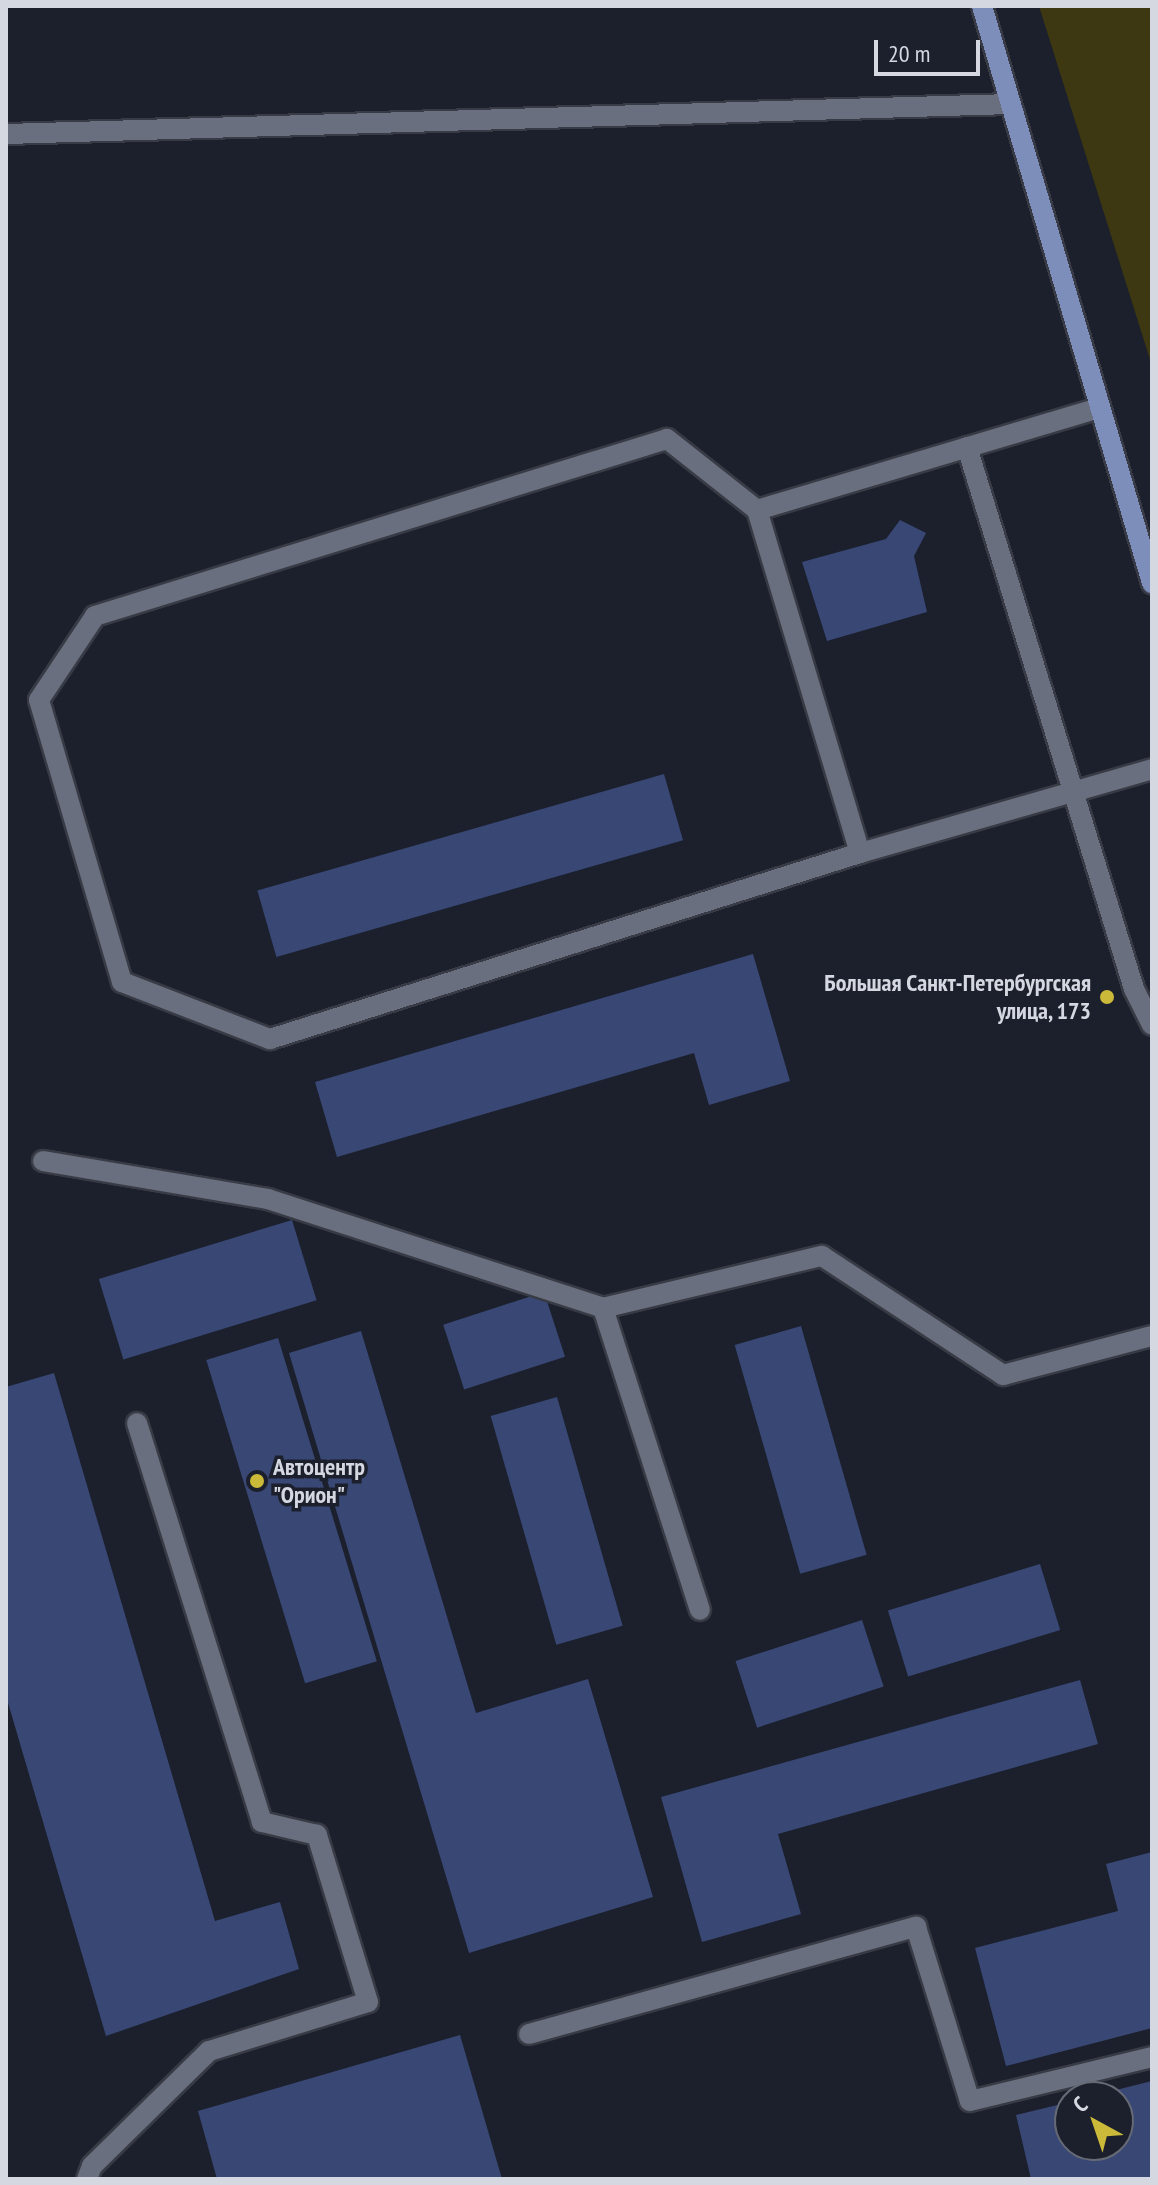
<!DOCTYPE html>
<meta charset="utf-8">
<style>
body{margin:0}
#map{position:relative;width:1158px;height:2185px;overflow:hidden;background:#1b202c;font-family:"PT Sans Narrow",sans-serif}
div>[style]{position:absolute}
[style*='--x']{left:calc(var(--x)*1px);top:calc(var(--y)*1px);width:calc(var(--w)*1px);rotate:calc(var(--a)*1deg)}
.green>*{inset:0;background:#3d3811}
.building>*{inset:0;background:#394774;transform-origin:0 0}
.roads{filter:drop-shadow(2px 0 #383b45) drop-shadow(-2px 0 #383b45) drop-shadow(0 2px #383b45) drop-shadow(0 -2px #383b45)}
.minor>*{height:20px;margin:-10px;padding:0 10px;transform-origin:10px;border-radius:10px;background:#696f7e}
.major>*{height:20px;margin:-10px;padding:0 10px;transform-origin:10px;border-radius:10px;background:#7d8ebb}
.dots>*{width:22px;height:22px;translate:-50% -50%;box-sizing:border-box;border:4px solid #1b202c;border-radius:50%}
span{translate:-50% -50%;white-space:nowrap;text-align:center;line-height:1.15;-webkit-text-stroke:7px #1b202c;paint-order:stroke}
.poi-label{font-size:24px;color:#d5d8e1;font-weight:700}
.right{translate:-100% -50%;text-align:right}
.left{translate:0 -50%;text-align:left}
.frame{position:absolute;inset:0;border:8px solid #d5d8e1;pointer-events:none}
.north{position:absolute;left:1054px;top:2081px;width:80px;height:80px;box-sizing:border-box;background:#1b202c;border:2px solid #656a74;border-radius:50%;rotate:320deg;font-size:22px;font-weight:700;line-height:32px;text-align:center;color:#d5d8e1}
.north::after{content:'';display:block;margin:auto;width:28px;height:36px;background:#cbb939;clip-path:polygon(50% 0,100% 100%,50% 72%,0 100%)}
.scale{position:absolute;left:874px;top:40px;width:106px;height:36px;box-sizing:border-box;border:4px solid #d5d8e1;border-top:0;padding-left:10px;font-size:24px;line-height:28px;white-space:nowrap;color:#d5d8e1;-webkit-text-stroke:6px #1b202c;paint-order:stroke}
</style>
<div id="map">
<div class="green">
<div style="clip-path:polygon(1039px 6px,1152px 6px,1152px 366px)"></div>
</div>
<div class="building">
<div style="clip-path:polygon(900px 520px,926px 533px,914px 556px,927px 612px,827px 641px,802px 562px,886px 539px)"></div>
<div style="left:664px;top:774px;width:69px;height:423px;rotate:74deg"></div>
<div style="clip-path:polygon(753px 954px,790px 1081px,709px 1105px,694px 1053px,337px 1157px,315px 1082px)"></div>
<div style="left:292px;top:1220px;width:84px;height:202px;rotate:73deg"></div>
<div style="left:544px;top:1292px;width:68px;height:106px;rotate:72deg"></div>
<div style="left:801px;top:1326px;width:238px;height:69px;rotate:74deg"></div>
<div style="clip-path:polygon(361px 1331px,476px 1713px,588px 1679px,653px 1897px,469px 1953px,289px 1353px)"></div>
<div style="left:278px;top:1338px;width:338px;height:75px;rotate:73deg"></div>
<div style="clip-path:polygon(54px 1373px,215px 1921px,280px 1902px,299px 1969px,106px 2036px,6px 1696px,6px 1387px)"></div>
<div style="left:557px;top:1397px;width:238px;height:69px;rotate:74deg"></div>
<div style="left:1040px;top:1564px;width:69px;height:159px;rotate:73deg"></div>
<div style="left:862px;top:1620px;width:70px;height:133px;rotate:72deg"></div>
<div style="clip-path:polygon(1080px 1680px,1098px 1744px,778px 1834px,801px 1914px,702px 1942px,661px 1797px)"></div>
<div style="clip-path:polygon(1152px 1852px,1152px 2028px,1006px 2066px,975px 1948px,1118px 1911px,1106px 1864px)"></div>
<div style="clip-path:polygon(460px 2035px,502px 2179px,217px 2179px,198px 2111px)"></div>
<div style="clip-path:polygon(1152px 2081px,1152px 2179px,1031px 2179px,1016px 2115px,1070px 2102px,1070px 2145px,1118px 2145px,1118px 2097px,1092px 2096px)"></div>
</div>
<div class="roads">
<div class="minor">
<div style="--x:6;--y:134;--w:1005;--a:-1.71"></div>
<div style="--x:967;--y:447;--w:567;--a:72.87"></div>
<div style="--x:1134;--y:989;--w:40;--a:63.4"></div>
<div style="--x:757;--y:510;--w:357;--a:-16.6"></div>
<div style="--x:860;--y:853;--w:358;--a:-106.7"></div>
<div style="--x:757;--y:510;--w:115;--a:-141.7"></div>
<div style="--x:667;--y:439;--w:599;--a:162.81"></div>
<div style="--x:95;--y:616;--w:101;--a:123.7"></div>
<div style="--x:39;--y:700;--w:294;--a:73.6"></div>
<div style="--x:122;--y:982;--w:159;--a:21.1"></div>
<div style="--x:270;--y:1039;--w:619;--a:-17.5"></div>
<div style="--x:860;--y:853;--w:304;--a:-16"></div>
<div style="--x:43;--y:1161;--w:228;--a:9.6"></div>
<div style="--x:268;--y:1199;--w:352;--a:18"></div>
<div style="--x:603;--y:1308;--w:225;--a:-13.4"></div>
<div style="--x:822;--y:1256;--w:217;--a:33.3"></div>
<div style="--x:1003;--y:1375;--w:154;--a:-14.7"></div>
<div style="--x:603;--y:1308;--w:317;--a:72.2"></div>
<div style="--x:529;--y:2034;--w:402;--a:-15.5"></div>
<div style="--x:916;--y:1927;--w:182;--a:72.8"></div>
<div style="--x:970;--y:2101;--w:187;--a:-13.6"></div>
<div style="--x:87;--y:2179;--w:14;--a:-69"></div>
<div style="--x:92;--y:2166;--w:164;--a:-44.5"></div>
<div style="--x:209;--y:2051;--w:166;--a:-17.1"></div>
<div style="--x:368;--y:2002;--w:175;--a:-107"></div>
<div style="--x:317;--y:1835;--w:57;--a:-166.7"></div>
<div style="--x:262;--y:1822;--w:418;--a:-107.4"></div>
</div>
<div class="major">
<div style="--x:982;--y:6;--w:602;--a:73.58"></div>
</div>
</div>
<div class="dots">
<div style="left:1107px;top:997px;background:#cbb939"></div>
<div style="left:257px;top:1481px;background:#cbb939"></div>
</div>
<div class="poi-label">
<span class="right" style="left:1091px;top:997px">Большая Санкт-Петербургская<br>улица, 173</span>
<span class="left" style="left:273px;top:1481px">Автоцентр<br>"Орион"</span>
</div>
<div class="frame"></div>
<div class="north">С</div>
<div class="scale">20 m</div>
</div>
